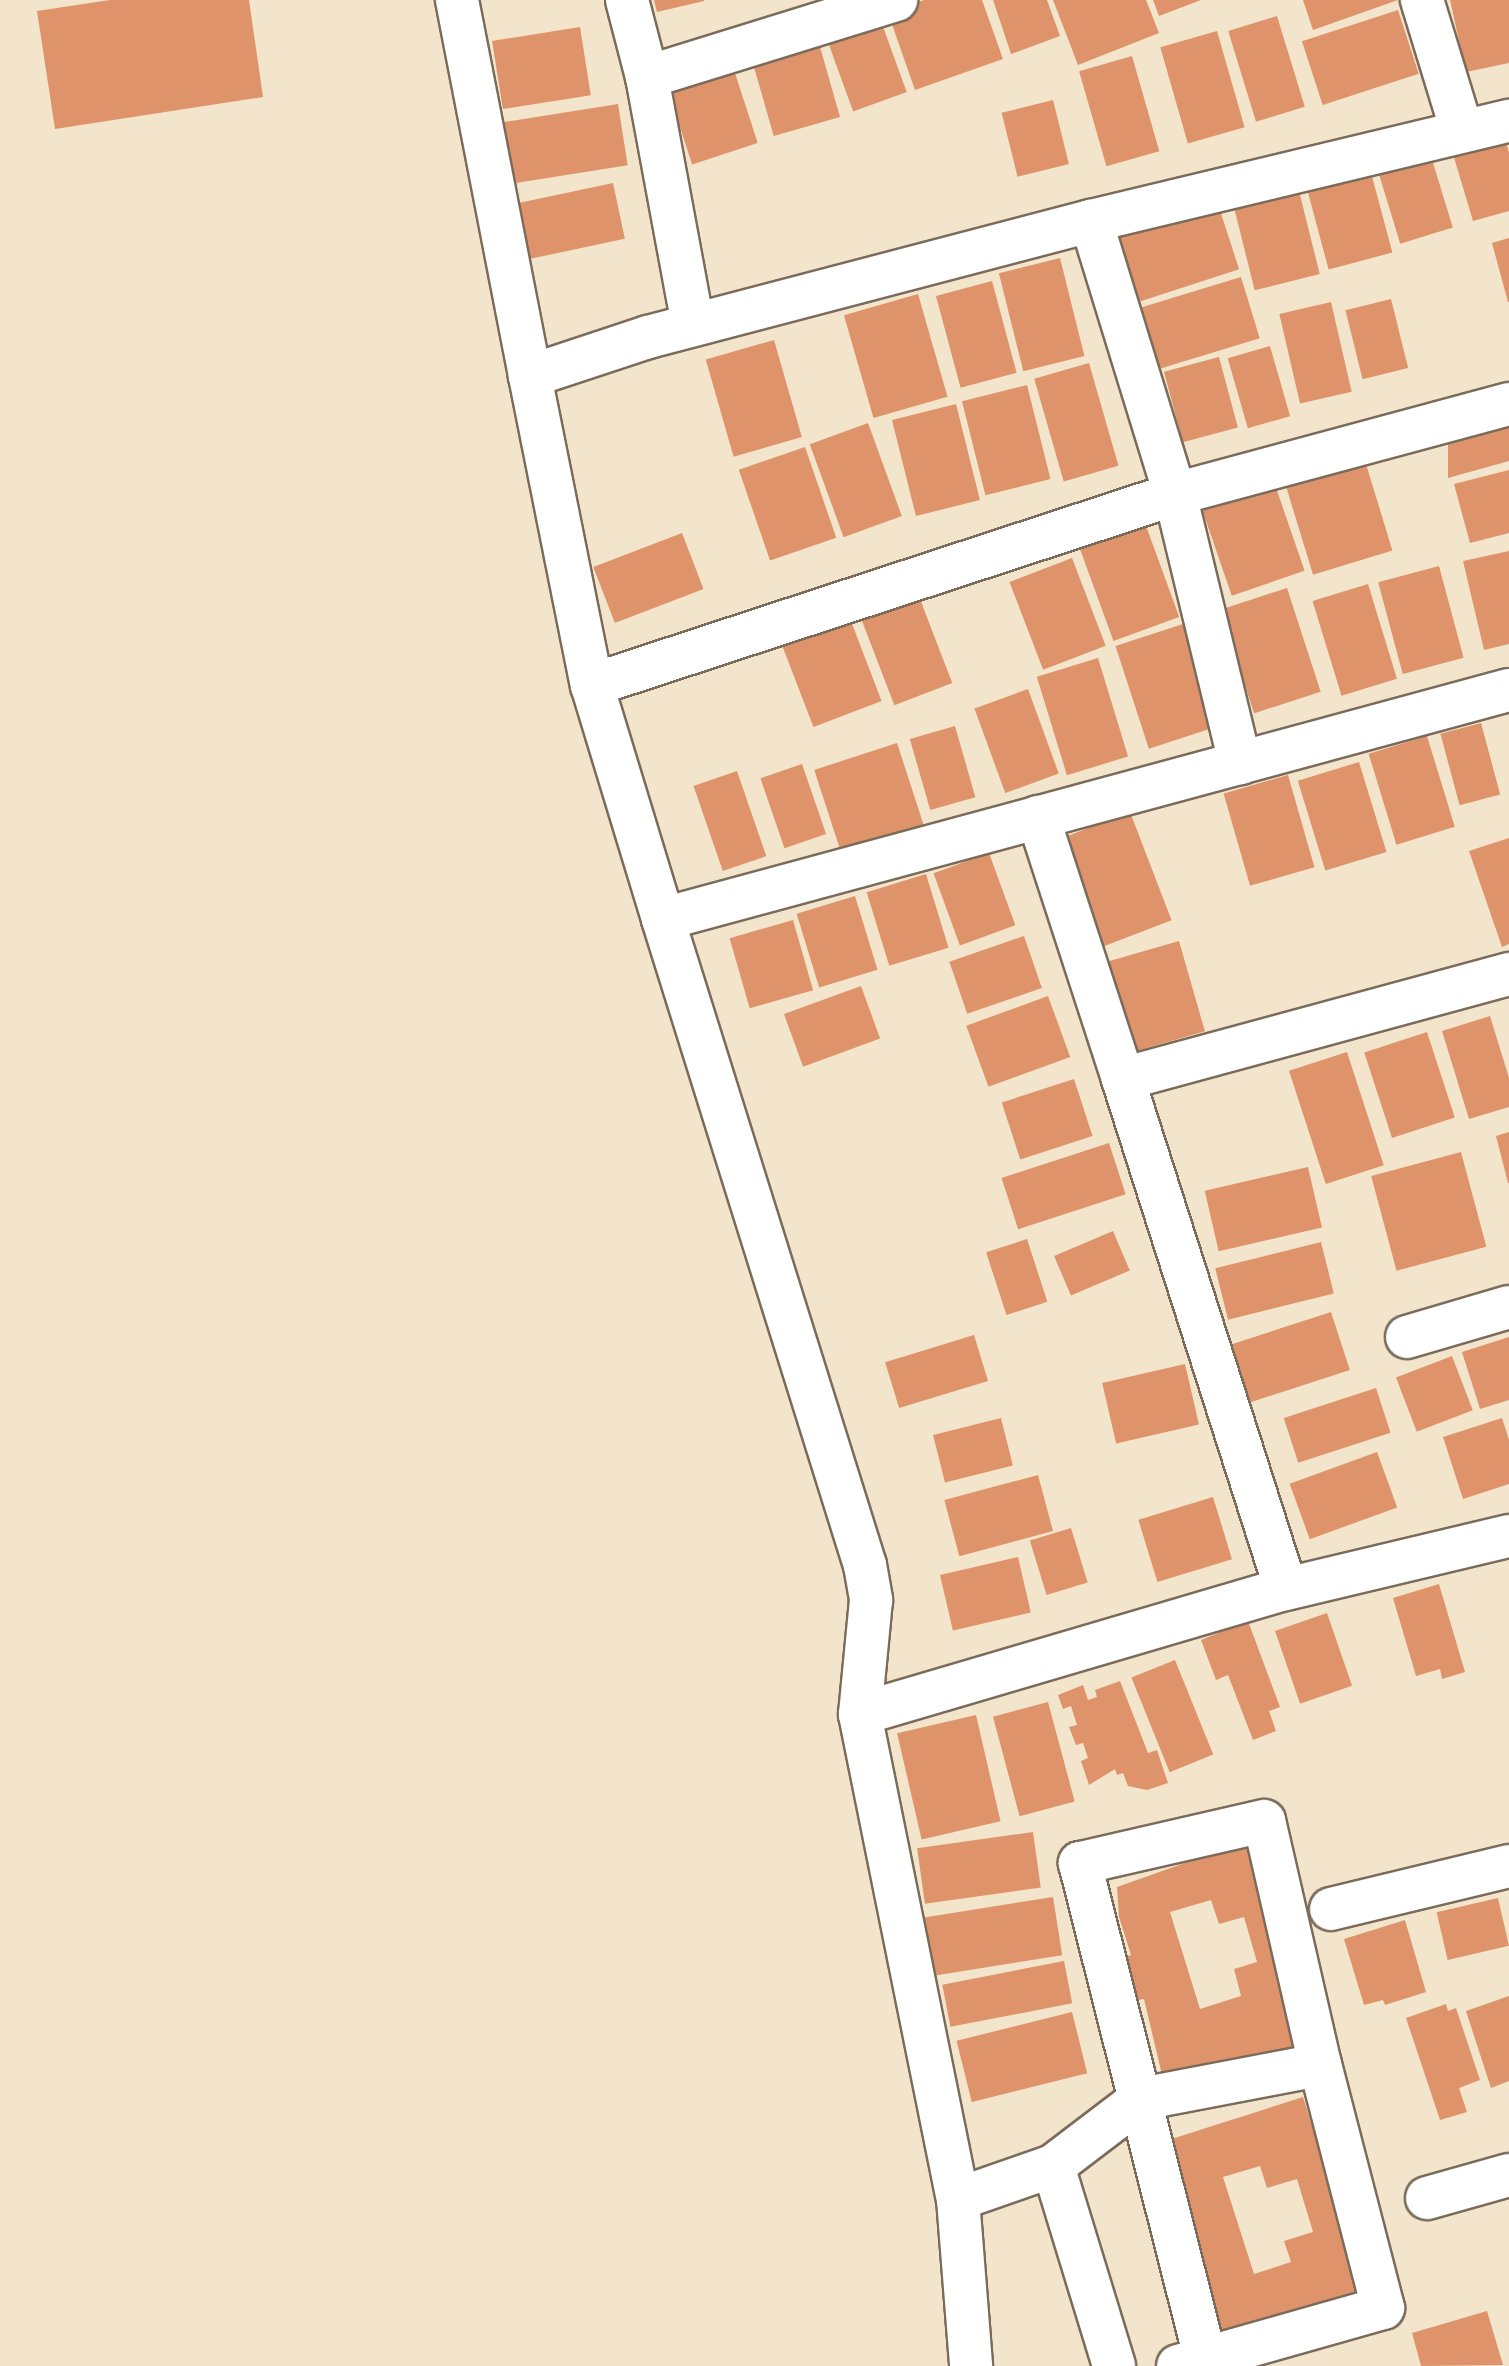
<!DOCTYPE html>
<style>
body{margin:0}
#map{position:relative;width:1509px;height:2366px;overflow:hidden;background:#f3e5cb;font-family:"Architects Daughter",sans-serif}
div>[style]{position:absolute}
[style*='--x']{left:calc(var(--x)*1px);top:calc(var(--y)*1px);width:calc(var(--w)*1px);rotate:calc(var(--a)*1deg)}
.building>*{inset:0;background:#df936a;transform-origin:0 0}
.roads{filter:drop-shadow(2px 0 #7b6b5b) drop-shadow(-2px 0 #7b6b5b) drop-shadow(0 2px #7b6b5b) drop-shadow(0 -2px #7b6b5b)}
.street>*{height:42px;margin:-21px;padding:0 21px;transform-origin:21px;border-radius:21px;background:#fff}
span{translate:-50% -50%;white-space:nowrap;text-align:center;line-height:1.15;-webkit-text-stroke:8px #fdfcf7;paint-order:stroke}
</style>
<div id="map">
<div class="building">
<div style="clip-path:polygon(110px 0,249px 0,263px 97px,55px 129px,37px 11px)"></div>
<div style="clip-path:polygon(654px 0,704px 0,704px 1px,657px 12px)"></div>
<div style="clip-path:polygon(924px 0,982px 0,1003px 59px,915px 90px,888px 13px)"></div>
<div style="clip-path:polygon(993px 0,1047px 0,1060px 36px,1011px 54px)"></div>
<div style="clip-path:polygon(1053px 0,1146px 0,1159px 33px,1078px 65px)"></div>
<div style="clip-path:polygon(1153px 0,1201px 0,1159px 16px)"></div>
<div style="clip-path:polygon(1303px 0,1398px 0,1313px 30px)"></div>
<div style="clip-path:polygon(1450px 0,1509px 0,1509px 63px,1466px 72px)"></div>
<div style="left:1398px;top:10px;width:67px;height:101px;rotate:72deg"></div>
<div style="left:878px;top:13px;width:84px;height:57px;rotate:70deg"></div>
<div style="left:1277px;top:16px;width:95px;height:51px;rotate:73deg"></div>
<div style="left:580px;top:27px;width:69px;height:89px;rotate:81deg"></div>
<div style="left:1217px;top:31px;width:100px;height:59px;rotate:74deg"></div>
<div style="left:818px;top:40px;width:80px;height:69px;rotate:74deg"></div>
<div style="left:1132px;top:56px;width:99px;height:55px;rotate:74deg"></div>
<div style="left:733px;top:67px;width:80px;height:69px;rotate:72deg"></div>
<div style="left:1053px;top:100px;width:66px;height:53px;rotate:76deg"></div>
<div style="left:618px;top:104px;width:62px;height:128px;rotate:81deg"></div>
<div style="clip-path:polygon(1502px 128px,1509px 153px,1509px 211px,1473px 221px,1450px 144px)"></div>
<div style="left:1430px;top:153px;width:78px;height:55px;rotate:73deg"></div>
<div style="left:1366px;top:154px;width:102px;height:66px;rotate:75deg"></div>
<div style="left:1296px;top:179px;width:98px;height:67px;rotate:76deg"></div>
<div style="left:613px;top:183px;width:57px;height:99px;rotate:78deg"></div>
<div style="left:1215px;top:195px;width:78px;height:114px;rotate:72deg"></div>
<div style="clip-path:polygon(1509px 238px,1509px 302px,1508px 302px,1492px 243px)"></div>
<div style="left:1060px;top:258px;width:101px;height:63px;rotate:76deg"></div>
<div style="left:1241px;top:277px;width:64px;height:108px;rotate:73deg"></div>
<div style="left:992px;top:281px;width:95px;height:58px;rotate:75deg"></div>
<div style="left:918px;top:294px;width:107px;height:77px;rotate:74deg"></div>
<div style="left:1391px;top:299px;width:71px;height:47px;rotate:76deg"></div>
<div style="left:1331px;top:302px;width:92px;height:53px;rotate:77deg"></div>
<div style="left:774px;top:340px;width:101px;height:71px;rotate:74deg"></div>
<div style="left:1270px;top:346px;width:73px;height:44px;rotate:74deg"></div>
<div style="left:1219px;top:357px;width:73px;height:57px;rotate:75deg"></div>
<div style="left:1089px;top:363px;width:107px;height:57px;rotate:74deg"></div>
<div style="left:1027px;top:385px;width:97px;height:67px;rotate:76deg"></div>
<div style="left:956px;top:404px;width:99px;height:66px;rotate:76deg"></div>
<div style="clip-path:polygon(1509px 417px,1509px 461px,1448px 478px,1448px 439px)"></div>
<div style="left:868px;top:423px;width:99px;height:62px;rotate:70deg"></div>
<div style="left:805px;top:447px;width:96px;height:70px;rotate:71deg"></div>
<div style="left:1362px;top:451px;width:104px;height:83px;rotate:73deg"></div>
<div style="clip-path:polygon(1509px 470px,1509px 533px,1470px 543px,1454px 484px)"></div>
<div style="left:1273px;top:479px;width:97px;height:77px;rotate:71deg"></div>
<div style="left:1145px;top:523px;width:100px;height:70px;rotate:70deg"></div>
<div style="left:682px;top:533px;width:60px;height:95px;rotate:69deg"></div>
<div style="clip-path:polygon(1509px 551px,1509px 644px,1484px 650px,1463px 561px)"></div>
<div style="left:1072px;top:558px;width:94px;height:67px;rotate:69deg"></div>
<div style="left:1439px;top:566px;width:95px;height:63px;rotate:75deg"></div>
<div style="left:1368px;top:584px;width:99px;height:58px;rotate:73deg"></div>
<div style="left:915px;top:586px;width:104px;height:62px;rotate:69deg"></div>
<div style="left:1287px;top:588px;width:109px;height:70px;rotate:72deg"></div>
<div style="left:849px;top:616px;width:91px;height:73px;rotate:69deg"></div>
<div style="left:1183px;top:624px;width:108px;height:71px;rotate:72deg"></div>
<div style="left:1098px;top:658px;width:103px;height:64px;rotate:73deg"></div>
<div style="left:1028px;top:689px;width:90px;height:57px;rotate:70deg"></div>
<div style="left:1481px;top:723px;width:74px;height:42px;rotate:75deg"></div>
<div style="left:955px;top:726px;width:74px;height:47px;rotate:74deg"></div>
<div style="left:1427px;top:736px;width:95px;height:61px;rotate:73deg"></div>
<div style="left:897px;top:743px;width:86px;height:87px;rotate:72deg"></div>
<div style="left:1359px;top:762px;width:94px;height:64px;rotate:73deg"></div>
<div style="left:802px;top:764px;width:74px;height:44px;rotate:71deg"></div>
<div style="left:737px;top:771px;width:90px;height:46px;rotate:71deg"></div>
<div style="left:1288px;top:775px;width:96px;height:67px;rotate:74deg"></div>
<div style="left:1130px;top:812px;width:116px;height:76px;rotate:69deg"></div>
<div style="clip-path:polygon(1509px 838px,1509px 944px,1502px 947px,1469px 851px)"></div>
<div style="left:989px;top:853px;width:77px;height:59px;rotate:70deg"></div>
<div style="left:926px;top:874px;width:77px;height:62px;rotate:73deg"></div>
<div style="left:855px;top:896px;width:77px;height:61px;rotate:73deg"></div>
<div style="left:793px;top:920px;width:73px;height:66px;rotate:74deg"></div>
<div style="left:1024px;top:936px;width:55px;height:79px;rotate:71deg"></div>
<div style="left:1179px;top:941px;width:94px;height:84px;rotate:74deg"></div>
<div style="left:861px;top:986px;width:56px;height:82px;rotate:70deg"></div>
<div style="left:1048px;top:996px;width:65px;height:87px;rotate:70deg"></div>
<div style="clip-path:polygon(1490px 1016px,1509px 1078px,1509px 1107px,1469px 1119px,1442px 1031px)"></div>
<div style="left:1427px;top:1032px;width:90px;height:66px;rotate:72deg"></div>
<div style="left:1347px;top:1052px;width:119px;height:61px;rotate:72deg"></div>
<div style="left:1074px;top:1079px;width:60px;height:76px;rotate:72deg"></div>
<div style="clip-path:polygon(1509px 1132px,1509px 1183px,1508px 1183px,1496px 1136px)"></div>
<div style="left:1109px;top:1143px;width:54px;height:113px;rotate:72deg"></div>
<div style="left:1461px;top:1152px;width:98px;height:93px;rotate:75deg"></div>
<div style="left:1308px;top:1167px;width:62px;height:106px;rotate:77deg"></div>
<div style="left:1113px;top:1231px;width:43px;height:64px;rotate:67deg"></div>
<div style="left:1027px;top:1239px;width:66px;height:43px;rotate:72deg"></div>
<div style="left:1321px;top:1242px;width:53px;height:109px;rotate:76deg"></div>
<div style="left:1331px;top:1312px;width:61px;height:106px;rotate:72deg"></div>
<div style="left:974px;top:1335px;width:48px;height:93px;rotate:73deg"></div>
<div style="clip-path:polygon(1509px 1337px,1509px 1400px,1480px 1409px,1462px 1352px)"></div>
<div style="left:1452px;top:1356px;width:58px;height:60px;rotate:69deg"></div>
<div style="left:1185px;top:1364px;width:62px;height:85px;rotate:77deg"></div>
<div style="left:1376px;top:1388px;width:47px;height:97px;rotate:72deg"></div>
<div style="left:1001px;top:1418px;width:49px;height:70px;rotate:76deg"></div>
<div style="clip-path:polygon(1502px 1418px,1509px 1440px,1509px 1484px,1463px 1499px,1443px 1437px)"></div>
<div style="left:1377px;top:1452px;width:59px;height:93px;rotate:70deg"></div>
<div style="left:1038px;top:1475px;width:58px;height:97px;rotate:75deg"></div>
<div style="left:1213px;top:1497px;width:65px;height:78px;rotate:73deg"></div>
<div style="left:1071px;top:1528px;width:57px;height:43px;rotate:73deg"></div>
<div style="left:1018px;top:1557px;width:57px;height:80px;rotate:77deg"></div>
<div style="clip-path:polygon(1439px 1584px,1465px 1672px,1442px 1679px,1440px 1669px,1416px 1676px,1393px 1598px)"></div>
<div style="left:1327px;top:1613px;width:77px;height:55px;rotate:71deg"></div>
<div style="clip-path:polygon(1248px 1621px,1280px 1707px,1269px 1711px,1276px 1731px,1253px 1740px,1228px 1675px,1216px 1680px,1201px 1640px)"></div>
<div style="left:1175px;top:1660px;width:102px;height:47px;rotate:68deg"></div>
<div style="clip-path:polygon(1120px 1681px,1148px 1753px,1157px 1750px,1168px 1783px,1147px 1790px,1128px 1786px,1123px 1773px,1117px 1775px,1115px 1769px,1089px 1785px,1081px 1761px,1088px 1758px,1083px 1743px,1076px 1745px,1069px 1727px,1077px 1725px,1071px 1706px,1063px 1709px,1058px 1695px,1083px 1685px,1088px 1700px,1097px 1697px,1095px 1690px)"></div>
<div style="left:1048px;top:1702px;width:103px;height:57px;rotate:75deg"></div>
<div style="left:976px;top:1715px;width:109px;height:81px;rotate:77deg"></div>
<div style="left:1033px;top:1832px;width:56px;height:117px;rotate:82deg"></div>
<div style="clip-path:polygon(evenodd,1247px 1841px,1306px 2043px,1204px 2074px,1163px 2079px,1144px 1999px,1138px 2000px,1125px 1957px,1131px 1955px,1119px 1917px,1117px 1887px,1247px 1841px,1211px 1900px,1219px 1924px,1244px 1917px,1257px 1962px,1234px 1969px,1241px 1996px,1200px 2009px,1170px 1912px,1211px 1900px)"></div>
<div style="left:1053px;top:1897px;width:59px;height:132px;rotate:81deg"></div>
<div style="left:1498px;top:1898px;width:49px;height:63px;rotate:77deg"></div>
<div style="clip-path:polygon(1405px 1920px,1426px 1992px,1385px 2005px,1383px 2000px,1364px 2005px,1344px 1939px)"></div>
<div style="left:1064px;top:1961px;width:43px;height:124px;rotate:79deg"></div>
<div style="clip-path:polygon(1509px 1996px,1509px 2081px,1491px 2088px,1466px 2011px)"></div>
<div style="clip-path:polygon(1446px 2004px,1448px 2011px,1456px 2008px,1480px 2080px,1459px 2088px,1467px 2112px,1440px 2120px,1406px 2018px)"></div>
<div style="left:1072px;top:2012px;width:63px;height:119px;rotate:76deg"></div>
<div style="clip-path:polygon(evenodd,1303px 2097px,1365px 2298px,1216px 2344px,1159px 2143px,1303px 2097px,1260px 2166px,1267px 2188px,1297px 2179px,1313px 2232px,1284px 2241px,1291px 2262px,1254px 2274px,1223px 2177px,1260px 2166px)"></div>
<div style="clip-path:polygon(1487px 2311px,1503px 2365px,1421px 2366px,1412px 2333px)"></div>
</div>
<div class="roads">
<div class="street">
<div style="--x:457;--y:0;--w:383;--a:79"></div>
<div style="--x:530;--y:376;--w:124;--a:-18.3"></div>
<div style="--x:648;--y:337;--w:458;--a:-14.7"></div>
<div style="--x:1091;--y:221;--w:430;--a:-13.5"></div>
<div style="--x:627;--y:0;--w:80;--a:75.4"></div>
<div style="--x:1422;--y:0;--w:137;--a:73"></div>
<div style="--x:1091;--y:221;--w:286;--a:72.9"></div>
<div style="--x:1175;--y:494;--w:277;--a:76.4"></div>
<div style="--x:693;--y:325;--w:252;--a:-100.5"></div>
<div style="--x:647;--y:77;--w:261;--a:-17.2"></div>
<div style="--x:530;--y:376;--w:315;--a:78.7"></div>
<div style="--x:592;--y:685;--w:245;--a:73.1"></div>
<div style="--x:663;--y:919;--w:876;--a:-15.15"></div>
<div style="--x:592;--y:685;--w:613;--a:-18.14"></div>
<div style="--x:1175;--y:494;--w:346;--a:-15.1"></div>
<div style="--x:1038;--y:817;--w:275;--a:72"></div>
<div style="--x:663;--y:919;--w:677;--a:72.64"></div>
<div style="--x:865;--y:1565;--w:36;--a:80"></div>
<div style="--x:871;--y:1600;--w:115;--a:95.5"></div>
<div style="--x:860;--y:1714;--w:495;--a:78.6"></div>
<div style="--x:958;--y:2199;--w:168;--a:85.5"></div>
<div style="--x:1509;--y:974;--w:400;--a:164.8"></div>
<div style="--x:1123;--y:1079;--w:535;--a:72.28"></div>
<div style="--x:1286;--y:1589;--w:229;--a:-13.4"></div>
<div style="--x:1407;--y:1337;--w:106;--a:-16.4"></div>
<div style="--x:860;--y:1714;--w:444;--a:-16.4"></div>
<div style="--x:1331;--y:1909;--w:183;--a:-13.6"></div>
<div style="--x:1053;--y:2166;--w:209;--a:73"></div>
<div style="--x:1427;--y:2198;--w:85;--a:-15.7"></div>
<div style="--x:958;--y:2199;--w:101;--a:-19.2"></div>
<div style="--x:1053;--y:2166;--w:111;--a:-37.3"></div>
<div style="--x:1141;--y:2099;--w:182;--a:-10.8"></div>
<div style="--x:1178;--y:2366;--w:213;--a:-15.8"></div>
<div style="--x:1383;--y:2308;--w:251;--a:-104.5"></div>
<div style="--x:1320;--y:2065;--w:250;--a:-102.9"></div>
<div style="--x:1264;--y:1821;--w:189;--a:167.1"></div>
<div style="--x:1080;--y:1863;--w:510;--a:75.8"></div>
</div>
</div>
</div>
